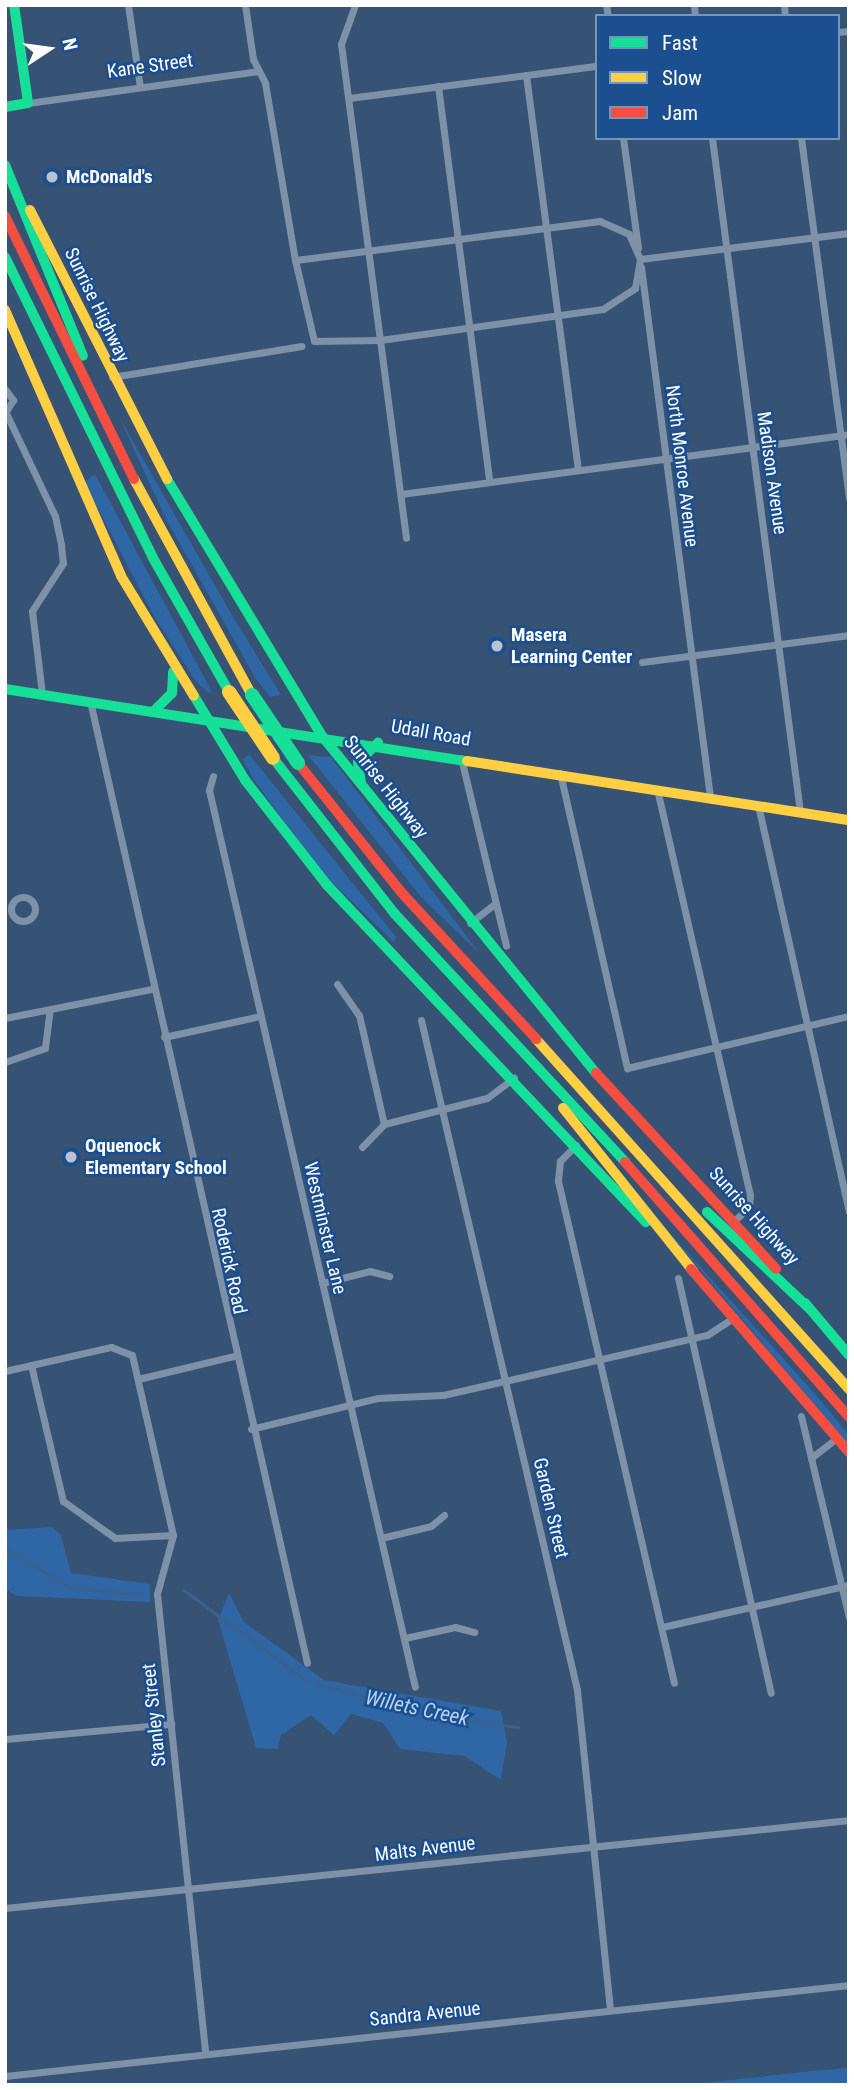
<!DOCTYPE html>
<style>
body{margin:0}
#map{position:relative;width:854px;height:2090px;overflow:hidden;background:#365274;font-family:"Roboto Condensed",sans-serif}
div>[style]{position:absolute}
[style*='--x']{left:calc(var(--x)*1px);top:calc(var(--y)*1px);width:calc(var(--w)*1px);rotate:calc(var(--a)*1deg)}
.green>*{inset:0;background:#2f66a5}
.stream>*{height:2.5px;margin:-1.25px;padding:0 1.25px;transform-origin:1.25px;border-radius:1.25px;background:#3b618d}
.street>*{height:7px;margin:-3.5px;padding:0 3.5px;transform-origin:3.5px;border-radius:3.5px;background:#7d92a8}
.street>.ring{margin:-3.5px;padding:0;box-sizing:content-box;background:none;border:7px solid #7d92a8;border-radius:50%}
.fast>*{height:10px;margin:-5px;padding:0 5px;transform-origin:5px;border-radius:5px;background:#16e098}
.slow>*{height:10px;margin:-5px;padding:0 5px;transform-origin:5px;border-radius:5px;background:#ffcf43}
.jam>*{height:10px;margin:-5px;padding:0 5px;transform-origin:5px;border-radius:5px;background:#f24e42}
.fast-bridge>*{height:14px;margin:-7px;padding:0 7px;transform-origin:7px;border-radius:7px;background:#16e098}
.slow-bridge>*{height:14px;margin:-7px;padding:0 7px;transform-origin:7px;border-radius:7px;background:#ffcf43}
.dots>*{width:19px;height:19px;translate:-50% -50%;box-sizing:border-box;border:4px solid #1b4f8f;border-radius:50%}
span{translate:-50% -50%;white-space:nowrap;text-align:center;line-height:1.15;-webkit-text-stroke:5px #1b4f8f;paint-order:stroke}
.street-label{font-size:19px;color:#fff}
.poi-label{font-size:19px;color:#fff;font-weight:700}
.left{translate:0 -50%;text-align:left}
.water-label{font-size:21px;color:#b5d3f5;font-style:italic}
.frame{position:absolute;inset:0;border:7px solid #fff;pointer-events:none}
.legend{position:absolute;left:595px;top:14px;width:245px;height:126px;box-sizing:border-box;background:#1b4f8f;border:2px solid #7695bc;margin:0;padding:9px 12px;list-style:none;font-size:21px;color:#fff}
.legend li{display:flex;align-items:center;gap:14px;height:35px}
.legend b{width:35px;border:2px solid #7695bc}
.north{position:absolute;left:14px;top:14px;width:70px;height:70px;-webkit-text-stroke:5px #1b4f8f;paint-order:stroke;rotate:77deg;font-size:19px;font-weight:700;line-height:28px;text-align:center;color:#fff}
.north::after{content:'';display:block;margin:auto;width:24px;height:32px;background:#fff;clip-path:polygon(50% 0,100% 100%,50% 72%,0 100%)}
</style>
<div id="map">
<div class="green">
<div style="clip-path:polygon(118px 415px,229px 610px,281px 695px,270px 697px,256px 679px,167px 521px)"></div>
<div style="clip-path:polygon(95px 474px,210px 688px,211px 694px,197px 683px,155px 618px,84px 482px)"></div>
<div style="clip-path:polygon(249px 754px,396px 937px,394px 942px,321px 872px,253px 779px,243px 759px)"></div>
<div style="clip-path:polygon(308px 755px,331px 757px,480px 954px,421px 897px)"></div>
<div style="clip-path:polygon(651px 1212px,816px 1395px,849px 1435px,849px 1445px)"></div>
<div style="clip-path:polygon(52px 1527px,61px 1535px,71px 1573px,150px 1584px,150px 1602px,17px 1596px,5px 1589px,5px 1530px)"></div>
<div style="clip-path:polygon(229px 1593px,244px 1622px,324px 1680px,501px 1711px,507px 1742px,501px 1780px,464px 1756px,400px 1749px,383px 1723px,351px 1714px,334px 1735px,311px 1715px,281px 1735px,277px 1749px,256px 1748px,218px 1620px)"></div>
<div style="clip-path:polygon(849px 2068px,849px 2085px,686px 2085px,811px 2071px)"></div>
</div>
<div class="stream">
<div style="--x:5;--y:1549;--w:75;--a:30.3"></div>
<div style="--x:70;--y:1587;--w:77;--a:5.9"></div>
<div style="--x:184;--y:1590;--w:153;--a:36.5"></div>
<div style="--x:317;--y:1684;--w:117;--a:15.3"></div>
<div style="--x:430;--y:1715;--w:89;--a:7.8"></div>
</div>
<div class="street">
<div style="--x:128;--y:5;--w:83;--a:81.7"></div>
<div style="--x:245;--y:5;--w:55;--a:81.6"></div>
<div style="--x:253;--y:59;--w:27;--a:63"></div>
<div style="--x:265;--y:83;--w:180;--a:80.4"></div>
<div style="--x:295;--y:260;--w:83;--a:76.8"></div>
<div style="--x:314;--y:341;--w:66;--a:-0.9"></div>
<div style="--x:380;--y:340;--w:225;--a:-7.9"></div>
<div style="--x:603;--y:309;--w:38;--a:-33"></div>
<div style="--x:635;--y:288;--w:29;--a:-80"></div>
<div style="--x:640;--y:259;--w:27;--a:-114"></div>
<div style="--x:629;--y:234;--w:32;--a:-156"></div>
<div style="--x:600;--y:221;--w:307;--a:172.7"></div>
<div style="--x:355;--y:5;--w:41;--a:109.7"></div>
<div style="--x:341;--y:44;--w:498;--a:82.5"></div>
<div style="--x:606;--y:5;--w:11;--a:80"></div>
<div style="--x:694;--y:5;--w:11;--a:85"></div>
<div style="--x:784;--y:5;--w:11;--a:85"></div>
<div style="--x:838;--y:32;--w:11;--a:-5"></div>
<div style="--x:526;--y:75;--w:398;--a:82.5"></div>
<div style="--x:438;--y:86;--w:398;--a:82.6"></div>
<div style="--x:349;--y:98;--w:250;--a:-7.4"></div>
<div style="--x:28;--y:103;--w:233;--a:-7.9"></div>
<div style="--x:623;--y:138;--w:111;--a:82.2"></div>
<div style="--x:712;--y:138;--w:680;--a:82.56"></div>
<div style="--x:801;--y:138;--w:363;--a:82.4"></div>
<div style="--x:640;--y:259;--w:211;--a:-7.1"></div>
<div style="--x:641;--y:267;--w:534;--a:82.58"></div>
<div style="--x:112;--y:377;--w:192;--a:-9.3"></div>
<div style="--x:5;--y:389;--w:14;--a:54"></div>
<div style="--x:13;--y:400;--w:15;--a:122"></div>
<div style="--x:6;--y:413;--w:114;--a:64.6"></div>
<div style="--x:55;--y:516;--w:30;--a:78"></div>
<div style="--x:61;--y:545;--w:18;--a:84"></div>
<div style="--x:63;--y:563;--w:57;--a:122.9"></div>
<div style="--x:32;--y:611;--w:84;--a:83.1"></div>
<div style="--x:401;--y:494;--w:452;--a:-7.6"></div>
<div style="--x:642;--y:662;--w:209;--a:-7.4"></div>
<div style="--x:90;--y:701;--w:986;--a:77.29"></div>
<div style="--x:461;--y:758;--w:193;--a:76.5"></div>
<div style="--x:560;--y:773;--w:303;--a:77.2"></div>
<div style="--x:627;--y:1068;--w:228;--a:-13.2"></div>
<div style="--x:213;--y:776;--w:15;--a:106"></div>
<div style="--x:209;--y:790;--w:920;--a:77.07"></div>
<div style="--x:657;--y:789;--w:417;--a:77.1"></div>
<div style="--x:750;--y:1195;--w:12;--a:95"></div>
<div style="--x:749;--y:1207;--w:21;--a:137"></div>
<div style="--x:758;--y:805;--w:417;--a:77.4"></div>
<div class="ring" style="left:11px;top:897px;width:17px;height:17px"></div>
<div style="--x:470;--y:923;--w:31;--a:-38"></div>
<div style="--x:337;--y:984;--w:38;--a:55"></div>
<div style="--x:359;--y:1015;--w:112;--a:77.1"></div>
<div style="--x:5;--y:1018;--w:150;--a:-11.2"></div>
<div style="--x:421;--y:1020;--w:688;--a:76.89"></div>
<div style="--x:577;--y:1690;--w:321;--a:84.1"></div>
<div style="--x:164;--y:1037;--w:98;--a:-12.3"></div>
<div style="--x:5;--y:1062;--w:42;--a:-19.3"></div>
<div style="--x:45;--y:1048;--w:38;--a:-83"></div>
<div style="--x:384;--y:1124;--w:106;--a:-14.2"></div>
<div style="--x:487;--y:1098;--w:34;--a:-37"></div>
<div style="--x:576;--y:1145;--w:23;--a:135"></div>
<div style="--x:560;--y:1161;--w:20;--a:96"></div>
<div style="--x:558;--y:1181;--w:515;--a:76.99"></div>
<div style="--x:362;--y:1147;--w:32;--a:-46"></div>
<div style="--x:678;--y:1278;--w:425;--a:77.4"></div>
<div style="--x:322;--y:1283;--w:49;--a:-14"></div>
<div style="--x:370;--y:1271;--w:20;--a:15"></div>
<div style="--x:31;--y:1365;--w:140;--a:76.8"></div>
<div style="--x:63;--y:1501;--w:64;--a:35.4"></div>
<div style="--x:115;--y:1538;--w:58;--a:-3"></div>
<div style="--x:5;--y:1371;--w:109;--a:-12.8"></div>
<div style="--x:111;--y:1347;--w:22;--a:21"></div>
<div style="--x:132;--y:1355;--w:185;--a:77.2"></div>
<div style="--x:173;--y:1535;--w:61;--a:105.2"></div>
<div style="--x:157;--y:1594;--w:462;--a:84"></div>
<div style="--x:138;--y:1379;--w:99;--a:-13.5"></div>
<div style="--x:801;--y:1416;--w:207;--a:76.6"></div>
<div style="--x:251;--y:1429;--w:131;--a:-13.7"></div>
<div style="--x:378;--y:1398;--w:65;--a:-2.6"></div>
<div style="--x:443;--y:1395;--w:271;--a:-12.8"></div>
<div style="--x:707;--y:1335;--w:33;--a:-33"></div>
<div style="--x:811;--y:1458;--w:33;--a:-38"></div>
<div style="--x:381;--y:1538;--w:51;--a:-13.5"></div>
<div style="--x:431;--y:1526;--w:17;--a:-40"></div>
<div style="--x:662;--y:1627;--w:192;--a:-12.7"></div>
<div style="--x:405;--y:1638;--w:51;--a:-12.4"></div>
<div style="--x:455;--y:1627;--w:20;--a:15"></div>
<div style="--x:5;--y:1739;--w:167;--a:-5.2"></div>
<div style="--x:5;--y:1908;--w:849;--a:-5.95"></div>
<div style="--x:5;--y:2076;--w:849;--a:-6.15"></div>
</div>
<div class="fast">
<div style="--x:5;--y:107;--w:23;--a:-10"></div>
<div style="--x:28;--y:103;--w:99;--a:-98.1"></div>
<div style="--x:5;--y:165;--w:206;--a:67.8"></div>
<div style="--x:5;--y:257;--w:335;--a:63.8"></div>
<div style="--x:153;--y:558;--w:154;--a:60.4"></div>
<div style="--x:167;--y:479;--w:300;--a:58.9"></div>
<div style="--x:322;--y:736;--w:434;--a:50.9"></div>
<div style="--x:5;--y:689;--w:468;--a:8.9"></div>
<div style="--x:194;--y:696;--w:98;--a:58.7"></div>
<div style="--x:245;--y:780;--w:133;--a:52"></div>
<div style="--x:327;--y:885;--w:464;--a:46.6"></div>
<div style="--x:154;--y:711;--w:25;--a:-45"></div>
<div style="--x:172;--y:693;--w:21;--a:-87"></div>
<div style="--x:273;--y:758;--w:197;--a:52"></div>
<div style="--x:394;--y:913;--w:340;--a:47.1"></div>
<div style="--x:361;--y:784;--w:22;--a:-98"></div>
<div style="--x:358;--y:762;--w:28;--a:-44"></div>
<div style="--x:707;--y:1212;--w:140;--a:43.3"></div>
<div style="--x:805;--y:1303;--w:68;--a:49.8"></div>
</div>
<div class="slow">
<div style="--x:30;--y:210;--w:302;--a:63"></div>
<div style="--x:5;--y:310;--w:290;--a:66.4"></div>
<div style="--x:121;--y:576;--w:140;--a:58.7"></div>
<div style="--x:134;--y:479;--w:246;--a:61.4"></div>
<div style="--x:467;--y:761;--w:387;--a:8.8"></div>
<div style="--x:536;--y:1039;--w:470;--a:48.2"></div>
<div style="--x:563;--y:1108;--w:210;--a:51.4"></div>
</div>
<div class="jam">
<div style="--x:5;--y:216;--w:293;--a:63.9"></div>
<div style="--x:298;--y:763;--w:165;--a:51.4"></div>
<div style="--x:401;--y:892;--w:200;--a:47.4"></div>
<div style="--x:596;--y:1073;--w:266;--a:47.4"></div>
<div style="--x:625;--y:1162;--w:339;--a:48.7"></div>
<div style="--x:691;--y:1269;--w:242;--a:49.2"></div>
</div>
<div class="fast-bridge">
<div style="--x:252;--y:695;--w:82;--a:55.9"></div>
</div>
<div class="slow-bridge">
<div style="--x:229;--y:692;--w:79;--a:56.3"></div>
</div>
<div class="dots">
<div style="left:52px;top:177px;background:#b9c2ce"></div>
<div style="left:497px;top:646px;background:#b9c2ce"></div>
<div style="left:71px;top:1157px;background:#b9c2ce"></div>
</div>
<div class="street-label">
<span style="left:150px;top:66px;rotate:-8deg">Kane Street</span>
<span style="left:97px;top:305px;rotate:64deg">Sunrise Highway</span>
<span style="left:682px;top:466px;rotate:83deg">North Monroe Avenue</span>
<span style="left:772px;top:473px;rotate:82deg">Madison Avenue</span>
<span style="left:431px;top:733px;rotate:10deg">Udall Road</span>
<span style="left:386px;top:787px;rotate:52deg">Sunrise Highway</span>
<span style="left:754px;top:1216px;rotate:48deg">Sunrise Highway</span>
<span style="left:325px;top:1228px;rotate:77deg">Westminster Lane</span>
<span style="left:229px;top:1261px;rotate:78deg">Roderick Road</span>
<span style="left:551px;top:1508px;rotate:77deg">Garden Street</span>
<span style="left:154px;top:1715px;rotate:-96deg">Stanley Street</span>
<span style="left:425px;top:1849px;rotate:-7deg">Malts Avenue</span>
<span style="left:425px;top:2014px;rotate:-6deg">Sandra Avenue</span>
</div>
<div class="poi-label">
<span class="left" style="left:66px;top:177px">McDonald's</span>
<span class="left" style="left:511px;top:646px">Masera<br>Learning Center</span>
<span class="left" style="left:85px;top:1157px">Oquenock<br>Elementary School</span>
</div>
<div class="water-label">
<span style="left:417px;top:1708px;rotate:12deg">Willets Creek</span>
</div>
<div class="frame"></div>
<ul class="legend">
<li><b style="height:9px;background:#16e098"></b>Fast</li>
<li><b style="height:9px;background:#ffcf43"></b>Slow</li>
<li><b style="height:9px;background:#f24e42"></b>Jam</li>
</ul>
<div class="north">N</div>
</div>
